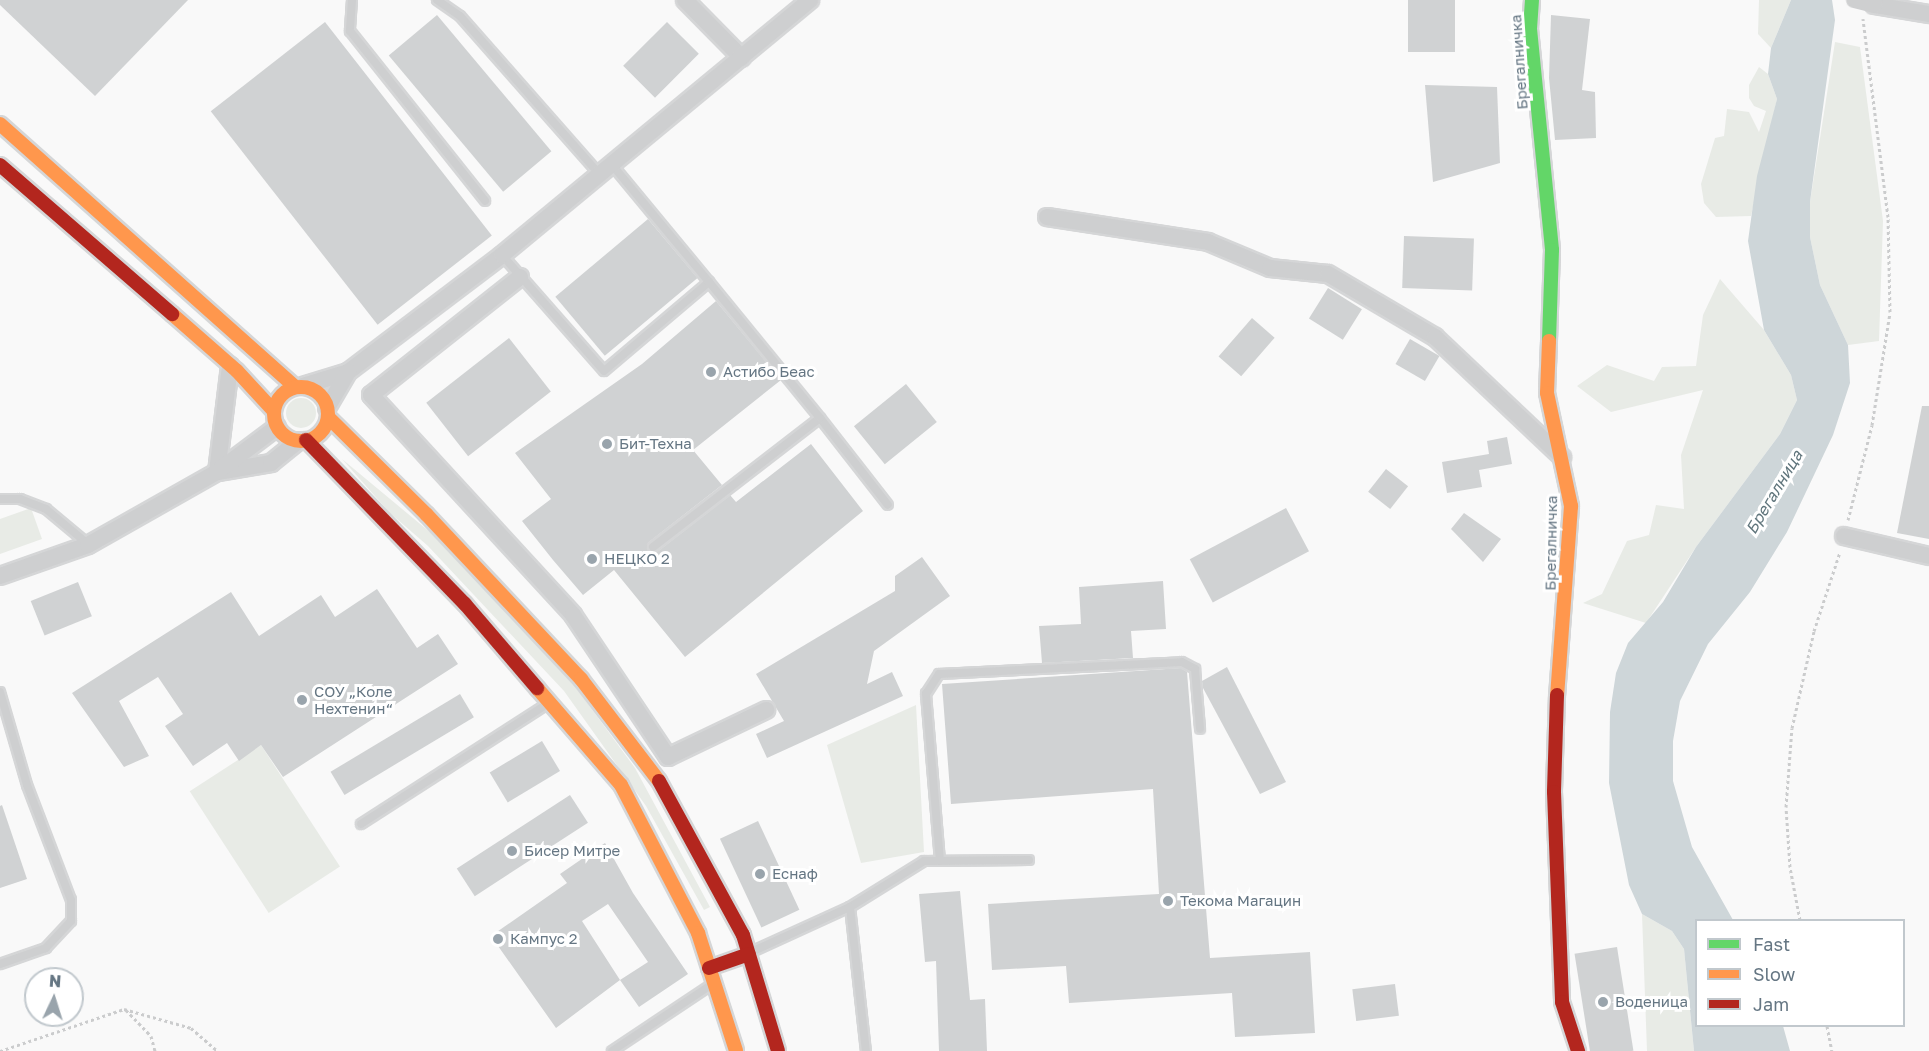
<!DOCTYPE html>
<meta charset="utf-8">
<style>
body{margin:0}
#map{position:relative;width:1929px;height:1051px;overflow:hidden;background:#f9f9f9;font-family:"Golos Text",sans-serif}
div>[style]{position:absolute}
[style*='--x']{left:calc(var(--x)*1px);top:calc(var(--y)*1px);width:calc(var(--w)*1px);rotate:calc(var(--a)*1deg)}
.green>*{inset:0;background:#e8ebe6;transform-origin:0 0}
.round{border-radius:50%}
.water>*{inset:0;background:#ced6d9}
.building>*{inset:0;background:#d0d2d3;transform-origin:0 0}
.path>*{height:3px;margin-top:-1.5px;transform-origin:0;background:repeating-linear-gradient(90deg,#cbcccd 0 3px,transparent 0 6px)}
.roads{filter:drop-shadow(2px 0 #d5d6d7) drop-shadow(-2px 0 #d5d6d7) drop-shadow(0 2px #d5d6d7) drop-shadow(0 -2px #d5d6d7)}
.lane>*{height:8px;margin:-4px;padding:0 4px;transform-origin:4px;border-radius:4px;background:#cecfd0}
.street>*{height:16px;margin:-8px;padding:0 8px;transform-origin:8px;border-radius:8px;background:#cecfd0}
.fast>*{height:14px;margin:-7px;padding:0 7px;transform-origin:7px;border-radius:7px;background:#63d668}
.slow>*{height:14px;margin:-7px;padding:0 7px;transform-origin:7px;border-radius:7px;background:#ff974d}
.slow>.ring{margin:-7px;padding:0;box-sizing:content-box;background:none;border:14px solid #ff974d;border-radius:50%}
.jam>*{height:14px;margin:-7px;padding:0 7px;transform-origin:7px;border-radius:7px;background:#b3261e}
.street-bridge>*{height:16px;margin:-8px;padding:0 8px;transform-origin:8px;border-radius:8px;background:#cecfd0}
.dots>*{width:16px;height:16px;translate:-50% -50%;box-sizing:border-box;border:3px solid #fff;border-radius:50%}
span{translate:-50% -50%;white-space:nowrap;text-align:center;line-height:1.15;-webkit-text-stroke:6px #fff;paint-order:stroke}
.street-label{font-size:15px;color:#657683}
.poi-label{font-size:15px;color:#657683}
.left{translate:0 -50%;text-align:left}
.water-label{font-size:16px;color:#60757c;font-style:italic}
.legend{position:absolute;left:1695px;top:919px;width:210px;height:108px;box-sizing:border-box;background:#fff;border:2px solid #c1c8cd;margin:0;padding:8px 10px;list-style:none;font-size:18px;color:#657683}
.legend li{display:flex;align-items:center;gap:12px;height:30px}
.legend b{width:30px;border:2px solid #c1c8cd}
.north{position:absolute;left:24px;top:967px;width:60px;height:60px;box-sizing:border-box;background:#fff;border:2px solid #c1c8cd;border-radius:50%;rotate:4deg;font-size:16px;font-weight:700;line-height:24px;text-align:center;color:#657683}
.north::after{content:'';display:block;margin:auto;width:21px;height:27px;background:#99a4ac;clip-path:polygon(50% 0,100% 100%,50% 72%,0 100%)}
</style>
<div id="map">
<div class="green">
<div style="clip-path:polygon(1759px 0,1791px 0,1771px 48px,1758px 34px)"></div>
<div style="clip-path:polygon(1835px 42px,1860px 47px,1883px 221px,1879px 341px,1848px 345px,1820px 285px,1810px 237px,1810px 202px)"></div>
<div style="clip-path:polygon(1759px 67px,1768px 74px,1777px 99px,1751px 216px,1716px 217px,1704px 203px,1701px 184px,1715px 138px,1724px 136px,1727px 109px,1749px 112px,1759px 132px,1766px 111px,1754px 106px,1749px 98px,1749px 85px)"></div>
<div style="clip-path:polygon(1720px 279px,1764px 330px,1791px 375px,1797px 400px,1780px 434px,1696px 547px,1646px 623px,1583px 603px,1602px 594px,1627px 541px,1649px 535px,1656px 505px,1684px 509px,1681px 455px,1703px 390px,1611px 412px,1577px 386px,1607px 365px,1654px 381px,1662px 367px,1696px 366px,1703px 315px)"></div>
<div class="round" style="left:286px;top:398px;width:30px;height:30px"></div>
<div style="clip-path:polygon(342px 459px,437px 538px,574px 685px,635px 768px,710px 907px,704px 910px,646px 806px,564px 691px,428px 546px,390px 513px)"></div>
<div style="clip-path:polygon(31px 508px,42px 539px,0 554px,0 519px)"></div>
<div style="clip-path:polygon(916px 705px,924px 852px,861px 863px,827px 745px)"></div>
<div style="left:261px;top:745px;width:145px;height:85px;rotate:57deg"></div>
<div style="clip-path:polygon(1642px 914px,1672px 931px,1684px 949px,1694px 1051px,1647px 1051px)"></div>
</div>
<div class="water">
<div style="clip-path:polygon(1791px 0,1832px 0,1835px 20px,1810px 202px,1810px 237px,1820px 285px,1848px 345px,1850px 383px,1833px 435px,1787px 532px,1750px 592px,1708px 644px,1680px 701px,1673px 741px,1673px 781px,1692px 847px,1733px 920px,1696px 920px,1696px 1026px,1783px 1026px,1790px 1051px,1694px 1051px,1684px 949px,1672px 931px,1642px 914px,1629px 885px,1609px 783px,1610px 712px,1616px 673px,1628px 643px,1663px 602px,1696px 547px,1780px 434px,1797px 400px,1791px 375px,1764px 330px,1748px 241px,1757px 176px,1777px 99px,1768px 74px,1771px 48px)"></div>
</div>
<div class="building">
<div style="clip-path:polygon(0 0,188px 0,95px 96px,0 5px)"></div>
<div style="left:1408px;top:0;width:47px;height:52px"></div>
<div style="left:437px;top:15px;width:178px;height:63px;rotate:50deg"></div>
<div style="clip-path:polygon(1551px 15px,1590px 19px,1582px 90px,1595px 92px,1596px 138px,1555px 140px,1549px 78px)"></div>
<div style="left:325px;top:22px;width:271px;height:145px;rotate:52deg"></div>
<div style="left:667px;top:22px;width:45px;height:62px;rotate:45deg"></div>
<div style="clip-path:polygon(1425px 85px,1497px 87px,1500px 163px,1433px 182px)"></div>
<div style="left:648px;top:219px;width:77px;height:121px;rotate:50deg"></div>
<div style="left:1404px;top:236px;width:70px;height:52px;rotate:2deg"></div>
<div style="left:1328px;top:288px;width:40px;height:36px;rotate:32deg"></div>
<div style="clip-path:polygon(716px 301px,781px 380px,693px 450px,722px 485px,649px 542px,648px 550px,657px 552px,730px 495px,736px 502px,811px 444px,863px 511px,685px 657px,614px 570px,583px 595px,553px 560px,522px 521px,551px 499px,515px 453px,642px 364px)"></div>
<div style="left:1252px;top:318px;width:30px;height:51px;rotate:41deg"></div>
<div style="left:509px;top:338px;width:68px;height:105px;rotate:52deg"></div>
<div style="left:1410px;top:339px;width:34px;height:29px;rotate:30deg"></div>
<div style="left:906px;top:384px;width:49px;height:67px;rotate:51deg"></div>
<div style="clip-path:polygon(1922px 406px,1929px 406px,1929px 539px,1897px 533px)"></div>
<div style="clip-path:polygon(1507px 437px,1512px 464px,1479px 470px,1482px 487px,1447px 493px,1442px 462px,1489px 454px,1487px 441px)"></div>
<div style="left:1386px;top:469px;width:28px;height:29px;rotate:38deg"></div>
<div style="left:1286px;top:508px;width:49px;height:109px;rotate:62deg"></div>
<div style="clip-path:polygon(1464px 513px,1501px 539px,1483px 562px,1451px 529px)"></div>
<div style="clip-path:polygon(922px 557px,950px 596px,874px 651px,867px 684px,892px 672px,903px 696px,767px 758px,756px 734px,784px 721px,756px 674px,895px 591px,895px 576px)"></div>
<div style="clip-path:polygon(1163px 581px,1166px 629px,1131px 631px,1133px 658px,1042px 663px,1039px 626px,1081px 624px,1079px 587px)"></div>
<div style="left:78px;top:582px;width:37px;height:51px;rotate:68deg"></div>
<div style="clip-path:polygon(377px 589px,417px 648px,438px 634px,458px 664px,283px 777px,261px 745px,239px 761px,227px 743px,193px 766px,165px 726px,183px 714px,158px 677px,119px 701px,149px 756px,124px 767px,72px 693px,231px 592px,259px 636px,321px 595px,335px 617px)"></div>
<div style="clip-path:polygon(1227px 667px,1286px 782px,1260px 794px,1203px 688px,1202px 681px)"></div>
<div style="clip-path:polygon(1181px 668px,1187px 672px,1210px 958px,1310px 952px,1315px 1033px,1235px 1037px,1232px 993px,1069px 1003px,1066px 966px,992px 970px,988px 904px,1159px 894px,1153px 789px,951px 804px,942px 684px)"></div>
<div style="left:460px;top:694px;width:27px;height:151px;rotate:59deg"></div>
<div style="left:542px;top:741px;width:35px;height:61px;rotate:59deg"></div>
<div style="left:570px;top:795px;width:33px;height:135px;rotate:57deg"></div>
<div style="clip-path:polygon(2px 805px,27px 879px,0 888px,0 806px)"></div>
<div style="left:758px;top:821px;width:98px;height:42px;rotate:65deg"></div>
<div style="clip-path:polygon(evenodd,605px 843px,633px 893px,688px 974px,639px 1007px,620px 980px,556px 1028px,491px 936px,567px 883px,560px 874px,605px 843px,608px 904px,648px 962px,620px 980px,582px 921px,608px 904px)"></div>
<div style="clip-path:polygon(960px 891px,970px 1000px,985px 999px,987px 1051px,939px 1051px,936px 961px,925px 962px,919px 894px)"></div>
<div style="left:1617px;top:947px;width:105px;height:43px;rotate:81deg"></div>
<div style="left:1395px;top:984px;width:32px;height:43px;rotate:83deg"></div>
</div>
<div class="path">
<div style="--x:1848;--y:520;--w:98;--a:-75.8"></div>
<div style="--x:1872;--y:425;--w:114;--a:-80.9"></div>
<div style="--x:1890;--y:312;--w:95;--a:-91.2"></div>
<div style="--x:1888;--y:217;--w:200;--a:-97.2"></div>
<div style="--x:1800;--y:920;--w:54;--a:-100.7"></div>
<div style="--x:1790;--y:867;--w:60;--a:-93.8"></div>
<div style="--x:1786;--y:807;--w:79;--a:-85.7"></div>
<div style="--x:1792;--y:728;--w:99;--a:-77.2"></div>
<div style="--x:1814;--y:631;--w:83;--a:-71.8"></div>
<div style="--x:126;--y:1010;--w:36;--a:46"></div>
<div style="--x:151;--y:1036;--w:16;--a:75"></div>
<div style="--x:1827;--y:1026;--w:25;--a:79"></div>
<div style="--x:0;--y:1051;--w:131;--a:-18.7"></div>
<div style="--x:124;--y:1009;--w:70;--a:15.8"></div>
<div style="--x:191;--y:1028;--w:35;--a:41"></div>
</div>
<div class="roads">
<div class="lane">
<div style="--x:352;--y:0;--w:31;--a:94"></div>
<div style="--x:350;--y:31;--w:217;--a:51.5"></div>
<div style="--x:437;--y:0;--w:28;--a:35"></div>
<div style="--x:460;--y:16;--w:213;--a:48.6"></div>
<div style="--x:502;--y:255;--w:154;--a:48.7"></div>
<div style="--x:604;--y:371;--w:138;--a:-40.3"></div>
<div style="--x:709;--y:282;--w:151;--a:-129.6"></div>
<div style="--x:820;--y:418;--w:110;--a:52"></div>
<div style="--x:0;--y:499;--w:20;--a:0"></div>
<div style="--x:20;--y:499;--w:28;--a:21"></div>
<div style="--x:46;--y:509;--w:55;--a:39.8"></div>
<div style="--x:653;--y:547;--w:211;--a:-37.7"></div>
<div style="--x:820;--y:418;--w:176;--a:-129.2"></div>
<div style="--x:0;--y:692;--w:97;--a:73.8"></div>
<div style="--x:27;--y:785;--w:123;--a:69.1"></div>
<div style="--x:71;--y:900;--w:21;--a:90"></div>
<div style="--x:71;--y:921;--w:37;--a:133"></div>
<div style="--x:46;--y:948;--w:49;--a:160.8"></div>
<div style="--x:361;--y:824;--w:221;--a:-32.8"></div>
<div style="--x:940;--y:861;--w:168;--a:-94.8"></div>
<div style="--x:926;--y:694;--w:24;--a:-57"></div>
<div style="--x:939;--y:674;--w:243;--a:-2.8"></div>
<div style="--x:1182;--y:662;--w:15;--a:28"></div>
<div style="--x:1195;--y:669;--w:60;--a:85.2"></div>
<div style="--x:850;--y:907;--w:87;--a:-31.9"></div>
<div style="--x:924;--y:861;--w:105;--a:-0.5"></div>
<div style="--x:749;--y:953;--w:111;--a:-24.5"></div>
<div style="--x:850;--y:907;--w:145;--a:83.7"></div>
<div style="--x:612;--y:1051;--w:119;--a:-33.7"></div>
</div>
<div class="street">
<div style="--x:685;--y:0;--w:81;--a:45.5"></div>
<div style="--x:1874;--y:5;--w:56;--a:9.3"></div>
<div style="--x:1047;--y:217;--w:163;--a:8.8"></div>
<div style="--x:1208;--y:242;--w:67;--a:22.8"></div>
<div style="--x:1270;--y:268;--w:58;--a:5.9"></div>
<div style="--x:1328;--y:274;--w:124;--a:30.5"></div>
<div style="--x:1435;--y:337;--w:175;--a:43.4"></div>
<div style="--x:520;--y:277;--w:190;--a:141.6"></div>
<div style="--x:371;--y:395;--w:299;--a:47.4"></div>
<div style="--x:573;--y:615;--w:171;--a:56.2"></div>
<div style="--x:668;--y:757;--w:109;--a:-25.6"></div>
<div style="--x:303;--y:386;--w:47;--a:-17.3"></div>
<div style="--x:348;--y:372;--w:193;--a:-37.2"></div>
<div style="--x:502;--y:255;--w:400;--a:-39.6"></div>
<div style="--x:327;--y:408;--w:42;--a:-59.7"></div>
<div style="--x:217;--y:472;--w:107;--a:-83"></div>
<div style="--x:218;--y:472;--w:54;--a:-9.6"></div>
<div style="--x:271;--y:463;--w:35;--a:-39"></div>
<div style="--x:1844;--y:536;--w:87;--a:13.2"></div>
<div style="--x:0;--y:576;--w:93;--a:-19.4"></div>
<div style="--x:88;--y:545;--w:148;--a:-29.5"></div>
<div style="--x:217;--y:472;--w:75;--a:-36.9"></div>
</div>
<div class="fast">
<div style="--x:1532;--y:0;--w:29;--a:94"></div>
<div style="--x:1530;--y:29;--w:222;--a:84.3"></div>
<div style="--x:1552;--y:250;--w:91;--a:91.9"></div>
</div>
<div class="slow">
<div style="--x:0;--y:124;--w:395;--a:41.7"></div>
<div style="--x:172;--y:314;--w:86;--a:41.2"></div>
<div style="--x:237;--y:371;--w:53;--a:47.3"></div>
<div style="--x:1549;--y:341;--w:52;--a:92.2"></div>
<div style="--x:1547;--y:393;--w:116;--a:78"></div>
<div style="--x:1571;--y:506;--w:190;--a:94.2"></div>
<div class="ring" style="left:274px;top:387px;width:40px;height:40px"></div>
<div style="--x:328;--y:417;--w:139;--a:44.7"></div>
<div style="--x:427;--y:515;--w:225;--a:46.8"></div>
<div style="--x:581;--y:679;--w:128;--a:52.6"></div>
<div style="--x:537;--y:688;--w:128;--a:49.1"></div>
<div style="--x:621;--y:785;--w:167;--a:62.5"></div>
<div style="--x:698;--y:933;--w:124;--a:72.1"></div>
</div>
<div class="jam">
<div style="--x:0;--y:165;--w:228;--a:40.9"></div>
<div style="--x:306;--y:440;--w:228;--a:45.9"></div>
<div style="--x:465;--y:604;--w:111;--a:49.4"></div>
<div style="--x:1557;--y:695;--w:97;--a:91.8"></div>
<div style="--x:1554;--y:792;--w:210;--a:87.8"></div>
<div style="--x:1562;--y:1002;--w:52;--a:71.9"></div>
<div style="--x:659;--y:781;--w:175;--a:61.4"></div>
<div style="--x:743;--y:935;--w:121;--a:73.2"></div>
<div style="--x:709;--y:968;--w:42;--a:-19.3"></div>
</div>
</div>
<div class="street-bridge">
<div style="--x:1854;--y:0;--w:21;--a:14"></div>
</div>
<div class="dots">
<div style="left:711px;top:372px;background:#99a4ac"></div>
<div style="left:607px;top:444px;background:#99a4ac"></div>
<div style="left:592px;top:559px;background:#99a4ac"></div>
<div style="left:302px;top:700px;background:#99a4ac"></div>
<div style="left:512px;top:851px;background:#99a4ac"></div>
<div style="left:760px;top:874px;background:#99a4ac"></div>
<div style="left:1168px;top:901px;background:#99a4ac"></div>
<div style="left:498px;top:939px;background:#99a4ac"></div>
<div style="left:1603px;top:1002px;background:#99a4ac"></div>
</div>
<div class="street-label">
<span style="left:1519px;top:62px;rotate:-94deg">Брегалничка</span>
<span style="left:1551px;top:543px;rotate:-89deg">Брегалничка</span>
</div>
<div class="poi-label">
<span class="left" style="left:723px;top:372px">Астибо Беас</span>
<span class="left" style="left:619px;top:444px">Бит-Техна</span>
<span class="left" style="left:604px;top:559px">НЕЦКО 2</span>
<span class="left" style="left:314px;top:700px">СОУ „Коле<br>Нехтенин“</span>
<span class="left" style="left:524px;top:851px">Бисер Митре</span>
<span class="left" style="left:772px;top:874px">Еснаф</span>
<span class="left" style="left:1180px;top:901px">Текома Магацин</span>
<span class="left" style="left:510px;top:939px">Кампус 2</span>
<span class="left" style="left:1615px;top:1002px">Воденица</span>
</div>
<div class="water-label">
<span style="left:1774px;top:492px;rotate:-59deg">Брегалница</span>
</div>
<ul class="legend">
<li><b style="height:8px;background:#63d668"></b>Fast</li>
<li><b style="height:8px;background:#ff974d"></b>Slow</li>
<li><b style="height:8px;background:#b3261e"></b>Jam</li>
</ul>
<div class="north">N</div>
</div>
